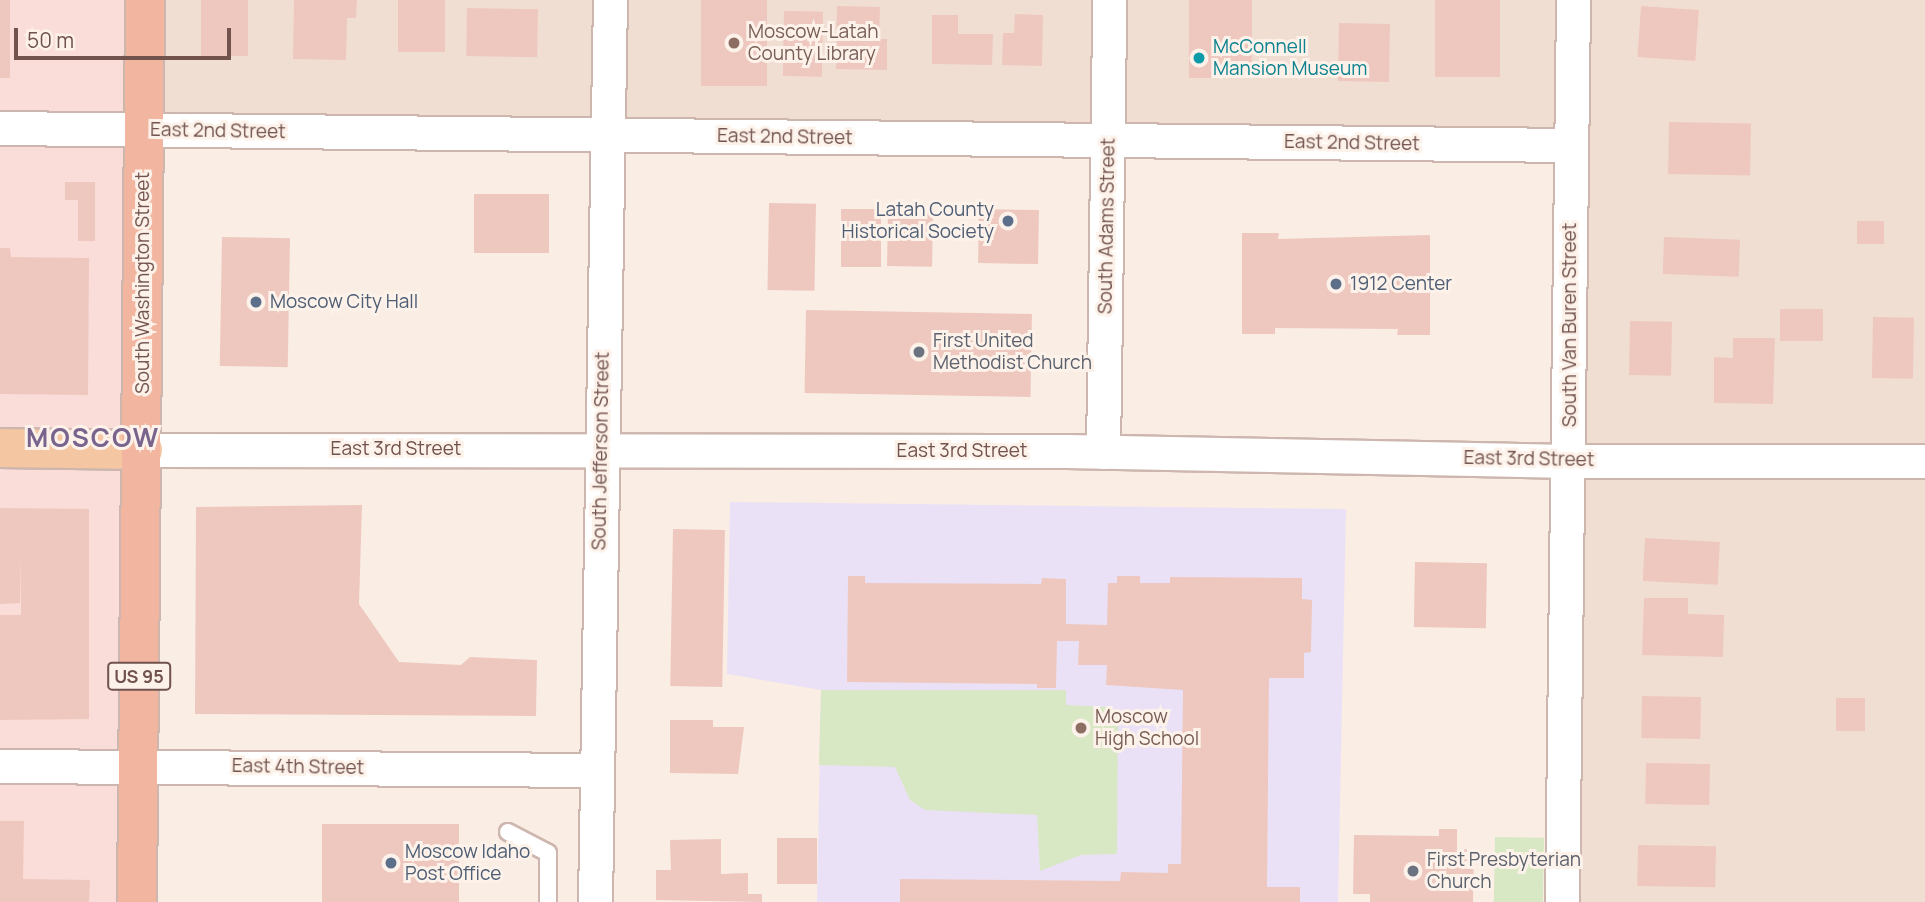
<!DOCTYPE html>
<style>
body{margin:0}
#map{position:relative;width:1925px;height:902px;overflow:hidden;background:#faede4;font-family:Manrope,sans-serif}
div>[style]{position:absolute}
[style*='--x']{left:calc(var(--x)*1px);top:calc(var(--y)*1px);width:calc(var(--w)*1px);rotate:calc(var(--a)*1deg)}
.residential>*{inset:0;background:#f1ded3}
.commercial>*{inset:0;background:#fadcd9;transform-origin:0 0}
.education>*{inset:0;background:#ebe1f6}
.green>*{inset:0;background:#d8e7c4;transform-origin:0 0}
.building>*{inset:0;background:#eec8be;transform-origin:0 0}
.roads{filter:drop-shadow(2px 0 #cdb6ae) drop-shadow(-2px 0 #cdb6ae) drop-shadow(0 2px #cdb6ae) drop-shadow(0 -2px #cdb6ae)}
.service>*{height:16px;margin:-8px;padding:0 8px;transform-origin:8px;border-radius:8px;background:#fff}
.minor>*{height:33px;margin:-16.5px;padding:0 16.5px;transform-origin:16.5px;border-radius:16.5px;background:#fff}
.primary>*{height:38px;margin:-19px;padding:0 19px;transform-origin:19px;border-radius:19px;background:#f4c6a1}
.trunk>*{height:38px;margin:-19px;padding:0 19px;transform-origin:19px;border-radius:19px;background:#f2b6a0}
.dots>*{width:19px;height:19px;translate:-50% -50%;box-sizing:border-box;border:4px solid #fdf2ea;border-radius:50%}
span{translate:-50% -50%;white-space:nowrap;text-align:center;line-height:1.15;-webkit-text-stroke:6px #fdf2ea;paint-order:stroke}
.shield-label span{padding:2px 5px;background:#fdf2ea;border:2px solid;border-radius:5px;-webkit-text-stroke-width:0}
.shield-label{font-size:18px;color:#71524c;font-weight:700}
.education-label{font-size:19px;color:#785e54}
.left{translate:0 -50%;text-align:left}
.culture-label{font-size:19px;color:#0d838f}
.street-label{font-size:19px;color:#71524c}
.service-label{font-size:19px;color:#4e5e75}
.right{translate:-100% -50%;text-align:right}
.worship-label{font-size:19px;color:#5b616d}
.district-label{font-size:26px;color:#78648d;font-weight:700;letter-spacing:2px}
.scale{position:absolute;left:14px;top:28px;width:217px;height:32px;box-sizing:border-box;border:4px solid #71524c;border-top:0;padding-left:9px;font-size:21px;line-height:24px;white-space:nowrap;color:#71524c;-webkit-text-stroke:5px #fdf2ea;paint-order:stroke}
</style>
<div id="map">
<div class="residential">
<div style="clip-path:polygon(144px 0,1925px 0,1925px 902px,1562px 902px,1570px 145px,144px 128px)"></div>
</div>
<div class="commercial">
<div style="left:0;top:0;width:144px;height:902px"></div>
</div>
<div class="education">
<div style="clip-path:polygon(730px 502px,1346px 509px,1338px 902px,817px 902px,821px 690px,727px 674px)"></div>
</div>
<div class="green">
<div style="clip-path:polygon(821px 690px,1066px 690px,1066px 705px,1108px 707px,1118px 719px,1117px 854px,1081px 855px,1040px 871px,1037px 815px,925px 810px,910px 800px,895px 767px,819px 765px)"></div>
<div style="left:1495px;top:837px;width:49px;height:65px;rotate:1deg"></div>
</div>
<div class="building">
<div style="left:0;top:0;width:10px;height:78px"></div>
<div style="left:201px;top:0;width:47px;height:56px"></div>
<div style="clip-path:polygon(294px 0,357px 0,356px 18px,347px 18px,346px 60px,293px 59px)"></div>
<div style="left:398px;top:0;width:47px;height:52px"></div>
<div style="left:701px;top:0;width:66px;height:86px"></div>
<div style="left:1189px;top:0;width:63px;height:78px"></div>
<div style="left:1435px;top:0;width:65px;height:77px"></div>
<div style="clip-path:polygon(837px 6px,880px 7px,879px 39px,887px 39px,887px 70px,836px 69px)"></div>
<div style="left:1641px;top:6px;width:58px;height:51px;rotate:4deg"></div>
<div style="left:467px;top:8px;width:71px;height:48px;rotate:1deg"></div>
<div style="left:784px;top:11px;width:39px;height:65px;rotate:1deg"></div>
<div style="clip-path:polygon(1015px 14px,1043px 15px,1042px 66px,1002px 65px,1003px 33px,1014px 33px)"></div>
<div style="clip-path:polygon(932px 15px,958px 15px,958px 34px,993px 34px,992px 65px,932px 64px)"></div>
<div style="left:1339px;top:23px;width:51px;height:58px;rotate:1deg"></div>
<div style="left:1669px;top:122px;width:82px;height:52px;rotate:1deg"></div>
<div style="clip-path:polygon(65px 182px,95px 182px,95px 241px,78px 241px,78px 200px,65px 200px)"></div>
<div style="left:474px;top:194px;width:75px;height:59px"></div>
<div style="left:769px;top:203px;width:47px;height:87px;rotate:1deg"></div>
<div style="left:841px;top:209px;width:40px;height:58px"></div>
<div style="left:979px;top:209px;width:60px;height:54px;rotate:1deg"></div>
<div style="left:888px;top:213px;width:45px;height:53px;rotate:1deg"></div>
<div style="left:1884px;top:221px;width:23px;height:27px;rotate:90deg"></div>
<div style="clip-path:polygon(1242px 233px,1279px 233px,1278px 239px,1430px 235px,1430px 335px,1397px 335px,1398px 329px,1275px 328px,1275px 334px,1242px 334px)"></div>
<div style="left:222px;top:237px;width:68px;height:129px;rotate:1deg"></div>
<div style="left:1664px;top:237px;width:76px;height:37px;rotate:2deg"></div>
<div style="clip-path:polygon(0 248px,10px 248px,11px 257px,89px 258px,88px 395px,0 394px)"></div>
<div style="left:1780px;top:309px;width:43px;height:32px"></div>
<div style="left:806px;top:310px;width:226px;height:83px;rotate:1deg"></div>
<div style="left:1873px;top:317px;width:41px;height:61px;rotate:1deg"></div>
<div style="left:1630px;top:321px;width:42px;height:54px;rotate:1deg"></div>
<div style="clip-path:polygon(1733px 338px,1775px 338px,1773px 404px,1714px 403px,1714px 357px,1733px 358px)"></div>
<div style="clip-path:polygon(362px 505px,359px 604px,399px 662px,461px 665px,470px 657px,537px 660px,536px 716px,195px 714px,196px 507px)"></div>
<div style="clip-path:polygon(0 508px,89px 509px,89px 719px,0 720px,0 615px,21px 615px,21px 556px,20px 603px,0 604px)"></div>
<div style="left:673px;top:529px;width:52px;height:157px;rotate:1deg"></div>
<div style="left:1645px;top:538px;width:75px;height:43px;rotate:3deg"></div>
<div style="left:1415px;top:562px;width:72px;height:65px;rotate:1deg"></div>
<div style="clip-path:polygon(848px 576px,865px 576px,865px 583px,1041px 584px,1042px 578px,1066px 579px,1066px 624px,1107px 625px,1108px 583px,1117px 583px,1117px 576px,1140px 576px,1140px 583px,1170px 583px,1170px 577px,1302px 578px,1302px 599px,1312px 600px,1311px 652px,1304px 653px,1304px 678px,1269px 678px,1267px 887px,1300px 887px,1300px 902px,900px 902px,900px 879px,1120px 881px,1121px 872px,1168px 873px,1168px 864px,1181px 864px,1183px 690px,1106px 685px,1107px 665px,1078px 665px,1079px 641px,1057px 641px,1056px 688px,1037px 688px,1037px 684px,847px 682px)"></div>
<div style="clip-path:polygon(1644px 598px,1688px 598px,1688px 614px,1724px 615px,1723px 657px,1642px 655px)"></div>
<div style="left:1642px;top:696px;width:59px;height:42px;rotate:1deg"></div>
<div style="left:1836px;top:698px;width:29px;height:33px"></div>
<div style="clip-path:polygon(670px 720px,713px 720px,713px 727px,744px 727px,738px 774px,670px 773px)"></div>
<div style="left:1646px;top:763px;width:64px;height:41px;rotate:1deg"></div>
<div style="clip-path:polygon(0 821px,24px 821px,23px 879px,90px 880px,89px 902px,0 902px)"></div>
<div style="left:322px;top:824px;width:137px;height:78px"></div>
<div style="clip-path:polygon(1439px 829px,1457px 829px,1457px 849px,1474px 849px,1473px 902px,1370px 902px,1370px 894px,1353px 894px,1354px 835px,1439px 836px)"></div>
<div style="left:817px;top:838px;width:46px;height:40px;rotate:90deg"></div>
<div style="clip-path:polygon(721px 839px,721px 874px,748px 873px,748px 894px,762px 894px,762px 902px,656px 900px,656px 870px,671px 870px,670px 840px)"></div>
<div style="left:1638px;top:845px;width:78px;height:41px;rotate:1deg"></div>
</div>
<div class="roads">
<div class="service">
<div style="--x:508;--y:832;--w:45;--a:27.7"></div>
<div style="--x:548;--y:853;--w:49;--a:90"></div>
</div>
<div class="minor">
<div style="--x:0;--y:128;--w:1570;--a:0.62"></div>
<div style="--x:143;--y:450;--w:924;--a:0.06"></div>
<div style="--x:1067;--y:451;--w:502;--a:1.14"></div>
<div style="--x:1569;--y:461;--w:356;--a:0"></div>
<div style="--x:1103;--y:452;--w:452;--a:-89.2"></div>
<div style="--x:0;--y:766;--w:596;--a:0.38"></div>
<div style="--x:595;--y:902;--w:902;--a:-89.05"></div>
<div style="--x:1562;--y:902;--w:902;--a:-89.3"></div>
</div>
<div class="primary">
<div style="--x:0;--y:448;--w:143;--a:0.8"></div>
</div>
<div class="trunk">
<div style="--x:137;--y:902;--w:902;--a:-89.49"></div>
</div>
</div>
<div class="dots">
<div style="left:734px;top:43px;background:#8d6e63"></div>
<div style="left:1199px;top:58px;background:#0f9aa8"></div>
<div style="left:1008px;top:221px;background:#5c6f8a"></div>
<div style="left:1336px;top:284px;background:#5c6f8a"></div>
<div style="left:256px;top:302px;background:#5c6f8a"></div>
<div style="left:919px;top:352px;background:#6b7280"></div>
<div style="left:1081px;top:728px;background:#8d6e63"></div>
<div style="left:391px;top:863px;background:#5c6f8a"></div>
<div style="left:1413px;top:871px;background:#6b7280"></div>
</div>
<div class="shield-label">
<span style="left:139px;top:676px">US 95</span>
</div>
<div class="education-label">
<span class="left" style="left:748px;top:43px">Moscow-Latah<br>County Library</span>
<span class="left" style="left:1095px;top:728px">Moscow<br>High School</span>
</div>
<div class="culture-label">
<span class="left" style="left:1213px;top:58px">McConnell<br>Mansion Museum</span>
</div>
<div class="street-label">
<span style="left:218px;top:131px;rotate:1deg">East 2nd Street</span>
<span style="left:785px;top:137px;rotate:1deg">East 2nd Street</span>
<span style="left:1352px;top:143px;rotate:1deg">East 2nd Street</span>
<span style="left:1107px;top:226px;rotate:-89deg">South Adams Street</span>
<span style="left:143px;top:283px;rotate:-90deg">South Washington Street</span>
<span style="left:1570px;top:325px;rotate:-90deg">South Van Buren Street</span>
<span style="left:396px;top:449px">East 3rd Street</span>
<span style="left:601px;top:451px;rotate:-89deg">South Jefferson Street</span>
<span style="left:962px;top:451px">East 3rd Street</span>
<span style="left:1529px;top:459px;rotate:1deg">East 3rd Street</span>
<span style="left:298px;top:767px;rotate:1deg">East 4th Street</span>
</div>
<div class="service-label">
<span class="right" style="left:994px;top:221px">Latah County<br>Historical Society</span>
<span class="left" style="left:1350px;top:284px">1912 Center</span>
<span class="left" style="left:270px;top:302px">Moscow City Hall</span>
<span class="left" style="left:405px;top:863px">Moscow Idaho<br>Post Office</span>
</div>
<div class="worship-label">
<span class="left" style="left:933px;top:352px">First United<br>Methodist Church</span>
<span class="left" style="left:1427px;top:871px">First Presbyterian<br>Church</span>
</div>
<div class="district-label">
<span style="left:93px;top:438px">MOSCOW</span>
</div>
<div class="scale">50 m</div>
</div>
